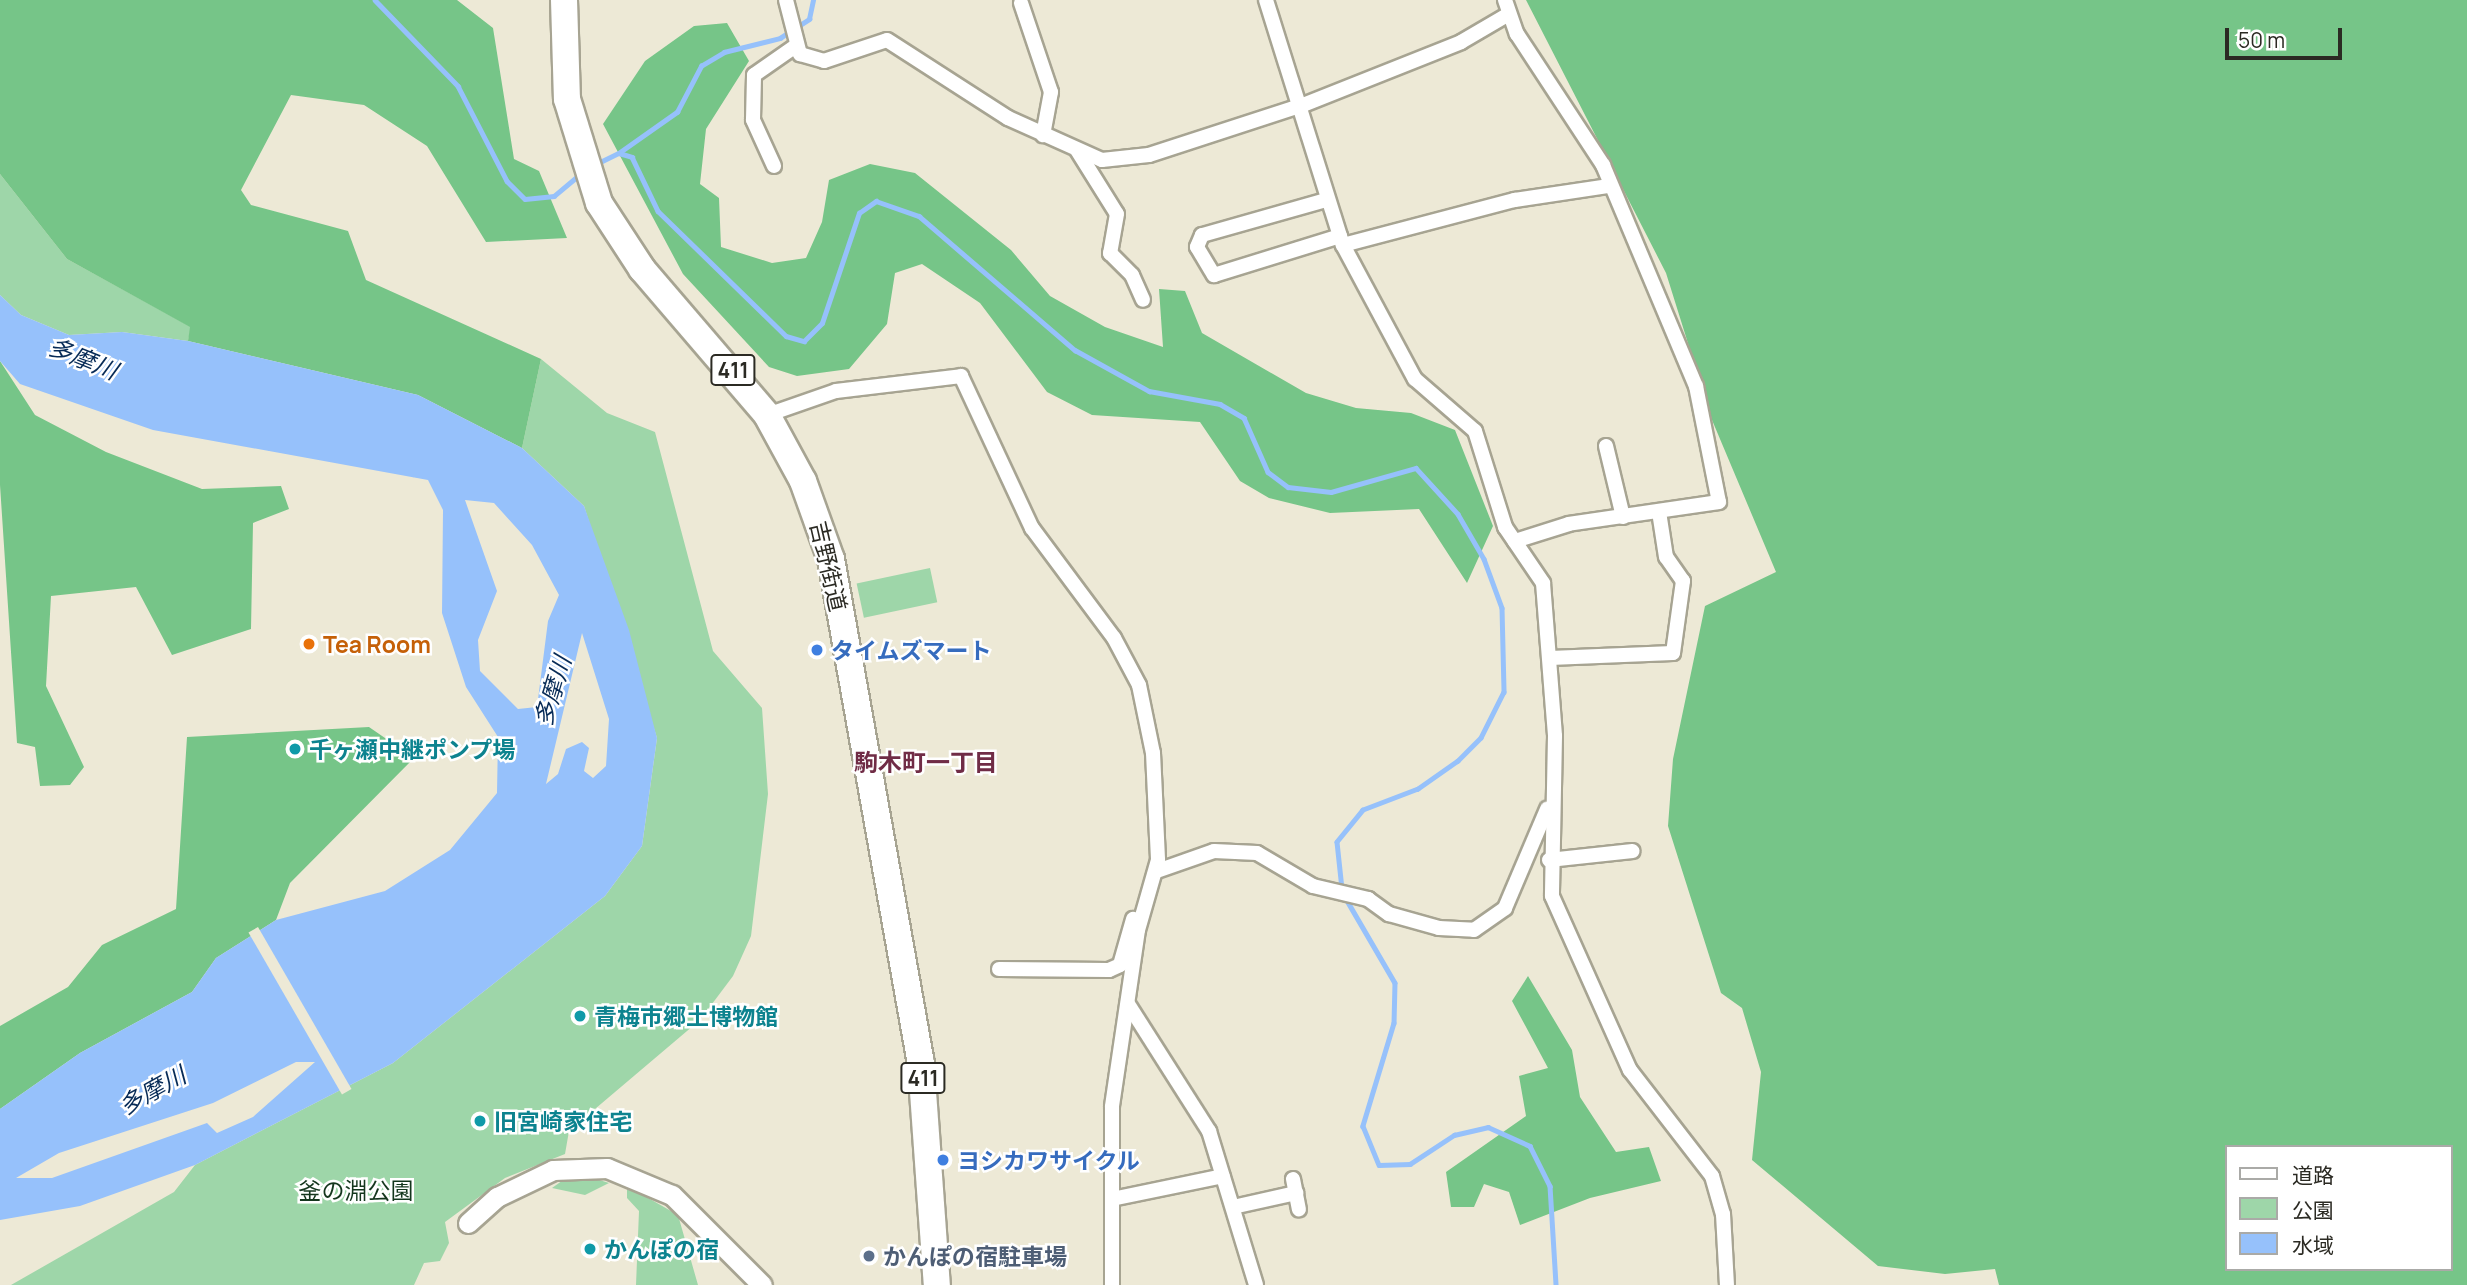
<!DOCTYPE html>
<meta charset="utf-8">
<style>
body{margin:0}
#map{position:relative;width:2467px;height:1285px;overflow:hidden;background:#ede9d6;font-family:Manrope,"Noto Sans JP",sans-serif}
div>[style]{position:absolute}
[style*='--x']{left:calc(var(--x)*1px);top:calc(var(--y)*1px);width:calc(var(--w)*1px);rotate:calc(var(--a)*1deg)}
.green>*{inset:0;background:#9ed6a9;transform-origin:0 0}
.forest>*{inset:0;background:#76c588}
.water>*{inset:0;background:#96c1fb}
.pier>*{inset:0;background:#ede9d6;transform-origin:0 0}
.stream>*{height:4.5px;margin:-2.25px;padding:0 2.25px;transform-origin:2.25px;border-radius:2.25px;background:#96c1fb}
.roads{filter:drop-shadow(2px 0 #a7a492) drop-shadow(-2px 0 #a7a492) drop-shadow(0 2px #a7a492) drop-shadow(0 -2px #a7a492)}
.street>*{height:14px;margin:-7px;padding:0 7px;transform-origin:7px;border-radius:7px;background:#fff}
.secondary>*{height:19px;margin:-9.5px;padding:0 9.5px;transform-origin:9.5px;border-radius:9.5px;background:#fff}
.highway>*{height:26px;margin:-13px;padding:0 13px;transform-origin:13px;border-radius:13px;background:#fff}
.dots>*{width:19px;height:19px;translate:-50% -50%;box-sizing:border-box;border:4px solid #fff;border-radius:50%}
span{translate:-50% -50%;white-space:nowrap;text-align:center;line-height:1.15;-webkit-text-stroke:5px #fff;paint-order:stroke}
.shield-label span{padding:2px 5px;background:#fff;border:2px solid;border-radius:5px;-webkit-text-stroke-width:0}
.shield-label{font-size:21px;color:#2b2a23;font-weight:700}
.street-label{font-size:23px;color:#2b2a23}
.food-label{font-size:23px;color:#c56008;font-weight:700}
.left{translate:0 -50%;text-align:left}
.shop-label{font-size:23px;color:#366cbe;font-weight:700}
.culture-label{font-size:23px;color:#0d838f;font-weight:700}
.park-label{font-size:23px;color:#14361d}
.service-label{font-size:23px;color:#4e5e75;font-weight:700}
.water-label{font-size:24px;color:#072b57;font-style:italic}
.neighbourhood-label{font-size:24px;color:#702c46;font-weight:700}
.legend{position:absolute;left:2225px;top:1145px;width:228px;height:126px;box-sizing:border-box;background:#fff;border:2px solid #aaaaa7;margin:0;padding:9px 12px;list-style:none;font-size:21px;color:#2b2a23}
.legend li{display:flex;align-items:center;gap:14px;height:35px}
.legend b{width:35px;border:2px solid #aaaaa7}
.scale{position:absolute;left:2225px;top:28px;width:117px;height:32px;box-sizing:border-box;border:4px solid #2b2a23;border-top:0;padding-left:9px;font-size:21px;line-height:24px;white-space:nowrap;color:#2b2a23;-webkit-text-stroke:5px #fff;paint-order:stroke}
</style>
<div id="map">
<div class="green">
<div style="clip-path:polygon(0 174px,67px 259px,191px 327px,188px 341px,122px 332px,69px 335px,21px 315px,0 295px)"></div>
<div style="clip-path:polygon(541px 359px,607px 413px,655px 432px,713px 651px,762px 708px,768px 794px,751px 936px,733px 976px,700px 1020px,569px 1131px,565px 1154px,505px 1178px,445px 1222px,449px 1243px,440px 1261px,424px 1263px,414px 1285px,11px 1285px,174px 1192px,195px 1165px,393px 1063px,605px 896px,642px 846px,657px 738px,584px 506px,522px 448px)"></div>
<div style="left:930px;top:568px;width:35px;height:75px;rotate:78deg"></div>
<div style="clip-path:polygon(566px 1178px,593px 1178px,609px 1183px,585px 1195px,552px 1188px)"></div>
<div style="clip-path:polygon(627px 1186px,678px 1215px,698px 1285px,636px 1285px,639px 1211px,627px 1198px)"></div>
</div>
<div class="forest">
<div style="clip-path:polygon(0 0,457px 0,493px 28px,514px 159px,539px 171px,567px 238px,486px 242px,427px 146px,364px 105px,291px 95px,241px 190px,251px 205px,348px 231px,366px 280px,541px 359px,522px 448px,418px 395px,188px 341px,190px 327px,67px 259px,0 174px)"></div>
<div style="clip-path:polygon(evenodd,1526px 0,2467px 0,2467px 1285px,1999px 1285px,1995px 1269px,1945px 1274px,1878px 1266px,1752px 1160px,1761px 1072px,1742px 1008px,1721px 993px,1668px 826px,1673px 759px,1705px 606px,1776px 572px,1712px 420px,1666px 273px,1526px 0,2227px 1147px,2451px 1147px,2451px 1269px,2227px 1269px,2227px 1147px)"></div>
<div style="clip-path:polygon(727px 23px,749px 61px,706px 129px,700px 184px,719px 198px,721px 247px,772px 263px,806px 258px,822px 222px,829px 180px,870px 164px,915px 173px,1011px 250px,1050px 296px,1105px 327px,1163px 347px,1159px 289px,1185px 291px,1202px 333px,1306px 393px,1356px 408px,1411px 413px,1455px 430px,1493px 526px,1467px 583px,1419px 509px,1330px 513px,1269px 498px,1240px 481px,1200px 422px,1092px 415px,1047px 392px,980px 303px,922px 264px,895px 273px,887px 324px,849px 369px,797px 376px,769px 367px,683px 274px,603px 124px,645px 61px,694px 26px)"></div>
<div style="clip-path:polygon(0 361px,35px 415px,106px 452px,202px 489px,281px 486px,289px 509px,253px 523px,251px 629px,172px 655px,136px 587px,51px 596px,46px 686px,84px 767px,70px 785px,40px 786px,35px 747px,17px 743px,0 485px)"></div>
<div style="clip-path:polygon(369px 727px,414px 758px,290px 883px,276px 920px,216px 958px,192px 992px,80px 1053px,0 1109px,0 1026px,68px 987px,102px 945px,176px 909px,187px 737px)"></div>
<div style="clip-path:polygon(1528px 976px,1572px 1050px,1580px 1097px,1616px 1152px,1649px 1147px,1661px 1181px,1590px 1198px,1520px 1225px,1509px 1192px,1484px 1184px,1474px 1207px,1451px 1207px,1446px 1172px,1526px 1116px,1519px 1076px,1548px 1068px,1512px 1001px)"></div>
</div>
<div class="water">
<div style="clip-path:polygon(evenodd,0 295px,21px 315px,69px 335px,122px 332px,188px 341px,418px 395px,522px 448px,584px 506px,629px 630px,657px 738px,642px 846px,605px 896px,393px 1063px,195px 1165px,80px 1206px,0 1220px,0 1109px,80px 1053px,192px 992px,216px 958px,276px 920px,385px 891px,450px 850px,497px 793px,498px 737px,466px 687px,442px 613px,443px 510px,428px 480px,153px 430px,20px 384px,0 361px,0 295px,465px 500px,494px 503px,532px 545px,559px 595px,548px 621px,537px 707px,518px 709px,480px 671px,478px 640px,497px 591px,465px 500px,0 295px,582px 633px,609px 719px,606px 766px,593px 778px,584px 771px,589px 748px,582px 742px,566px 749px,558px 774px,546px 784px,582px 633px,0 295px,296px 1062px,315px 1062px,253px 1117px,217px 1133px,207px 1123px,52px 1178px,16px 1178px,59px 1153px,213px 1103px,296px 1062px)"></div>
</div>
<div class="pier">
<div style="left:258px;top:927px;width:187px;height:11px;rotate:60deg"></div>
</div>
<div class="stream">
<div style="--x:375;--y:0;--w:120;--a:46"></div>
<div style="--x:458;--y:86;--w:107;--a:62.7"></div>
<div style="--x:507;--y:181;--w:25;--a:45"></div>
<div style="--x:525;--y:199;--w:29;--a:-6"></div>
<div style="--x:554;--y:196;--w:34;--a:-40"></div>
<div style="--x:620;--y:152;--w:70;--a:-35.1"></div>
<div style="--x:677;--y:112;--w:52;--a:-62.4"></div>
<div style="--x:701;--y:66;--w:27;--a:-31"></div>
<div style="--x:724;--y:52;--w:58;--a:-14"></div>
<div style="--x:780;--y:38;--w:35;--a:-33"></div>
<div style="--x:809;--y:19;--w:19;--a:-78"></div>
<div style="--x:596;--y:164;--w:25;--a:-26"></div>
<div style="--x:619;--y:153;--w:14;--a:17"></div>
<div style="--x:632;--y:157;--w:60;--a:64.3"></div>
<div style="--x:658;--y:211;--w:179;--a:44.3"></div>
<div style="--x:786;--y:336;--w:19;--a:16"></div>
<div style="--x:804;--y:341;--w:25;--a:-45"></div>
<div style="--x:822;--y:323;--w:116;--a:-71.4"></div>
<div style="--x:859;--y:213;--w:21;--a:-35"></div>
<div style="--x:876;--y:201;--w:46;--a:19.2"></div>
<div style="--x:919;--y:216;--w:206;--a:40.7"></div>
<div style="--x:1075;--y:350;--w:85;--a:29"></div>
<div style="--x:1149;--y:391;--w:72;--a:10.4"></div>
<div style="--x:1220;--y:404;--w:28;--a:30"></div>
<div style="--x:1244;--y:418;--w:59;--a:66"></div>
<div style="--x:1268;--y:472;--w:25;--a:37"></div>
<div style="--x:1288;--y:487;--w:43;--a:6.6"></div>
<div style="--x:1331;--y:492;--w:88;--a:-15.8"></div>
<div style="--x:1416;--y:468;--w:62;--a:47.6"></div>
<div style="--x:1458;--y:514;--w:52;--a:60"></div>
<div style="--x:1484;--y:559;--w:52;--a:69.8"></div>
<div style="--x:1502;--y:608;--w:84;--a:88.6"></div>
<div style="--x:1504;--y:692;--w:51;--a:116.6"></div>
<div style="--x:1481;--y:738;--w:33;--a:135"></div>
<div style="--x:1458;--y:761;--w:49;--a:145"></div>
<div style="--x:1418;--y:789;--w:59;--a:159.1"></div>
<div style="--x:1363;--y:810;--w:41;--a:129.1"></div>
<div style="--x:1337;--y:842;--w:47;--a:83.9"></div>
<div style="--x:1345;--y:897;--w:99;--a:59.8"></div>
<div style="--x:1395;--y:983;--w:40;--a:91.4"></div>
<div style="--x:1394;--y:1023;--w:108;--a:106.8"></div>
<div style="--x:1363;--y:1126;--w:42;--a:67.7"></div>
<div style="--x:1379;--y:1165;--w:31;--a:-2"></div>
<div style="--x:1410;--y:1164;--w:53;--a:-33.4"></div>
<div style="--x:1454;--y:1135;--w:35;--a:-13"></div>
<div style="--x:1488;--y:1127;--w:46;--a:24.3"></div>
<div style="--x:1530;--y:1146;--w:45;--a:63.4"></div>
<div style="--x:1550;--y:1186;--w:99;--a:86.5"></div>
</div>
<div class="roads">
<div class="street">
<div style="--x:786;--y:0;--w:56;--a:75.5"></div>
<div style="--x:800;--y:54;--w:25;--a:16"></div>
<div style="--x:824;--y:61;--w:66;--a:-18.4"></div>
<div style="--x:887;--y:40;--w:144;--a:32.8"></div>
<div style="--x:1008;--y:118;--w:103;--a:24.1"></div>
<div style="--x:1102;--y:160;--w:47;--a:-6.1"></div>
<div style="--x:1149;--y:155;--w:162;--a:-18"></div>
<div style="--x:1303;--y:105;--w:170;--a:-21.7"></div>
<div style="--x:1461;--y:42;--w:53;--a:-30.4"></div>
<div style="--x:1266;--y:0;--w:257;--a:72.6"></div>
<div style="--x:1343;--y:245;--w:152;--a:61.8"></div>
<div style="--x:1415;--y:379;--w:79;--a:40.9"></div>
<div style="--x:1475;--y:431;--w:101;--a:72.6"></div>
<div style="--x:1505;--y:527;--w:68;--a:55.8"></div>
<div style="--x:1543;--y:583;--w:153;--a:85.5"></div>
<div style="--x:1555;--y:736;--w:160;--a:91.1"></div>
<div style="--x:1552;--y:896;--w:191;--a:65.9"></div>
<div style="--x:1630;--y:1070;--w:134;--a:52.3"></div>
<div style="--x:1712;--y:1176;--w:40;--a:74"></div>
<div style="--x:1723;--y:1214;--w:71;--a:86.8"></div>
<div style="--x:1505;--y:0;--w:36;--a:71"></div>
<div style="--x:1517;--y:34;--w:157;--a:56.7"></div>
<div style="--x:1603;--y:165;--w:240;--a:67.2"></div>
<div style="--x:1696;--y:386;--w:118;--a:78.8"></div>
<div style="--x:1719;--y:502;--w:152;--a:171.7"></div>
<div style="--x:1569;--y:524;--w:57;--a:162.5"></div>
<div style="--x:1021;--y:3;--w:94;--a:71.4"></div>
<div style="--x:1051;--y:92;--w:44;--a:100.5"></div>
<div style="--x:1077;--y:150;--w:75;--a:58"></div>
<div style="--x:1117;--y:214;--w:40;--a:100"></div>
<div style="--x:1110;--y:253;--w:31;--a:45"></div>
<div style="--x:1132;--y:275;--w:27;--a:66"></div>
<div style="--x:774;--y:166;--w:51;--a:-114.5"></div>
<div style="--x:753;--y:120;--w:45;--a:-88.7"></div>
<div style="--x:754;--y:75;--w:52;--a:-34.9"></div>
<div style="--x:1326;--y:200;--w:129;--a:164.2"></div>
<div style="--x:1202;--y:235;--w:13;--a:113"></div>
<div style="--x:1197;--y:247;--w:33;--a:59"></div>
<div style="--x:1214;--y:275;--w:132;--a:-17.2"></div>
<div style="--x:1343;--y:245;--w:178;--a:-14.7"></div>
<div style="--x:1515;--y:200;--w:95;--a:-8.5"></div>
<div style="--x:767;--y:415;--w:73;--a:-19.2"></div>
<div style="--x:836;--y:391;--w:126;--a:-6.8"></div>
<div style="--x:961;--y:376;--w:168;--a:65"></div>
<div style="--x:1032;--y:528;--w:137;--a:53.3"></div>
<div style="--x:1114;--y:638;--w:53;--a:62"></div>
<div style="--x:1139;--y:685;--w:69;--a:78.4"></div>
<div style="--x:1153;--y:753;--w:107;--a:87.3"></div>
<div style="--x:1158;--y:860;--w:73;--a:105.9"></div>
<div style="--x:1138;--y:930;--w:179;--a:98.4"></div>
<div style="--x:1112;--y:1107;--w:178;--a:90"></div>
<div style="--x:1606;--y:446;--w:73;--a:76.5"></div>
<div style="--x:1550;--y:658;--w:123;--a:-2.3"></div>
<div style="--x:1673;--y:653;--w:73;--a:-82.1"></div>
<div style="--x:1683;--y:581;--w:29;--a:-125"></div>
<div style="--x:1666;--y:557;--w:46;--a:-98.8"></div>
<div style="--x:1549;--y:860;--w:84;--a:-6.1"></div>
<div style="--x:1157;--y:871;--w:60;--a:-19.3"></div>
<div style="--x:1214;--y:851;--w:43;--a:2.7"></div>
<div style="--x:1257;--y:853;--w:65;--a:30.5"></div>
<div style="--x:1313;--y:886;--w:57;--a:13.3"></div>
<div style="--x:1368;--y:899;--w:26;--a:36"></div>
<div style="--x:1389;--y:914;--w:52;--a:15.6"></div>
<div style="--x:1439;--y:928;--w:35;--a:3"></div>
<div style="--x:1474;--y:930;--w:38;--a:-35"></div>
<div style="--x:1505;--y:908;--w:108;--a:-67"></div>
<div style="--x:999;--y:969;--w:110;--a:0.5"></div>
<div style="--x:1109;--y:970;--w:12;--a:-24"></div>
<div style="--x:1120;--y:965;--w:48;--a:-74.2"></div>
<div style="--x:1128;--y:1004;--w:151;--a:57.5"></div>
<div style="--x:1209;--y:1131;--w:161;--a:73"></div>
<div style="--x:1293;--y:1179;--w:31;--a:79"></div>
<div style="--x:1112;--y:1199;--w:113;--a:-11.7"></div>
<div style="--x:1233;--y:1207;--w:65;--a:-12.5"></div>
</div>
<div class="secondary">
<div style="--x:468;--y:1223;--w:39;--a:-42"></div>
<div style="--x:497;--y:1197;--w:62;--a:-25.7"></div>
<div style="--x:553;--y:1170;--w:54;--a:-2.1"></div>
<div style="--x:607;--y:1168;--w:70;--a:22.6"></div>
<div style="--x:672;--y:1195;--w:127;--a:45"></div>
</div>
<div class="highway">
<div style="--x:564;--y:0;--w:99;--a:88.3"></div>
<div style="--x:567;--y:99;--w:109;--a:72.9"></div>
<div style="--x:599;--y:203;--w:79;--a:56.9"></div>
<div style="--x:642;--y:269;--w:192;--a:49.4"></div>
<div style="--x:767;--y:415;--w:75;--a:61.4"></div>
<div style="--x:803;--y:481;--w:83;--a:70.3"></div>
<div style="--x:831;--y:559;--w:513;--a:79.89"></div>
<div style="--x:921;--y:1064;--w:222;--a:85.9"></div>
</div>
</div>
<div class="dots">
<div style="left:309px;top:644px;background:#e8710a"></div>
<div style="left:817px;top:650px;background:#3f7fe0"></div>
<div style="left:295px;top:749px;background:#0f9aa8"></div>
<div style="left:580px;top:1016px;background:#0f9aa8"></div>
<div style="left:480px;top:1121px;background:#0f9aa8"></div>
<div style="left:943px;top:1160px;background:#3f7fe0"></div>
<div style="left:590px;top:1249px;background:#0f9aa8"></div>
<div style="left:869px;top:1256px;background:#5c6f8a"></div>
</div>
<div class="shield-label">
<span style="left:733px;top:370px">411</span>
<span style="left:923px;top:1078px">411</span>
</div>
<div class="street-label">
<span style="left:829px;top:566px;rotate:77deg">吉野街道</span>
</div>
<div class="food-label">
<span class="left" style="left:323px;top:644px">Tea Room</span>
</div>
<div class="shop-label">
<span class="left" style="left:831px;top:650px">タイムズマート</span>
<span class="left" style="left:957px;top:1160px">ヨシカワサイクル</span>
</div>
<div class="culture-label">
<span class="left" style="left:309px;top:749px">千ヶ瀬中継ポンプ場</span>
<span class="left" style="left:594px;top:1016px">青梅市郷土博物館</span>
<span class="left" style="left:494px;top:1121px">旧宮崎家住宅</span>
<span class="left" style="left:604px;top:1249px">かんぽの宿</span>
</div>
<div class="park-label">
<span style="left:356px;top:1190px">釜の淵公園</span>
</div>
<div class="service-label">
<span class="left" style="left:883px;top:1256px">かんぽの宿駐車場</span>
</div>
<div class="water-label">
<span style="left:83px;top:358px;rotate:22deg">多摩川</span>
<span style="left:552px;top:691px;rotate:-73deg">多摩川</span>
<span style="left:152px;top:1090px;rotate:-29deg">多摩川</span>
</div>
<div class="neighbourhood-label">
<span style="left:926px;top:762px">駒木町一丁目</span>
</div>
<ul class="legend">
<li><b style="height:9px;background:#fff"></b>道路</li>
<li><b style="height:19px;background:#9ed6a9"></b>公園</li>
<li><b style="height:19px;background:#96c1fb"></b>水域</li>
</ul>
<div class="scale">50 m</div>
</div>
